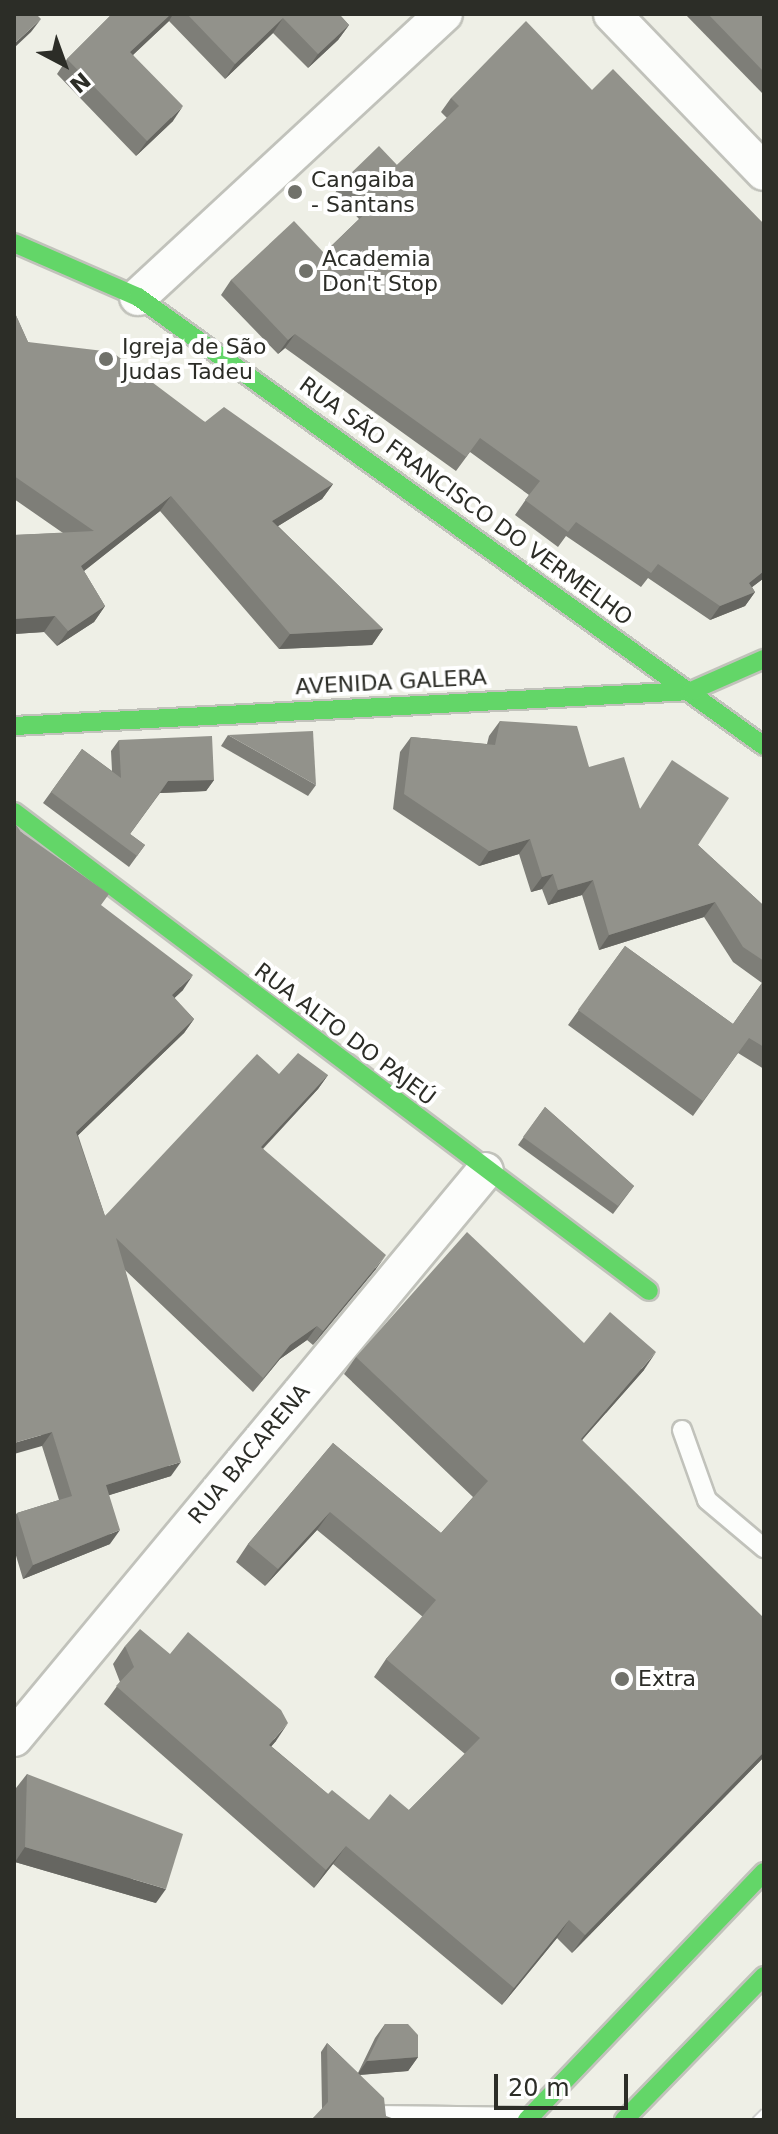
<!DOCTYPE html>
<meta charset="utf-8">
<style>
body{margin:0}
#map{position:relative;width:778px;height:2134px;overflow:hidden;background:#eeefe6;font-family:"DejaVu Sans",sans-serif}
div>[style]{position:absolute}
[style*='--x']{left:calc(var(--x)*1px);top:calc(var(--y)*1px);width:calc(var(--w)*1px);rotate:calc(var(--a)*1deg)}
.roads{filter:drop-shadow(2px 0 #c1c2bb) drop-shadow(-2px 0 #c1c2bb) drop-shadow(0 2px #c1c2bb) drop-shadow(0 -2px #c1c2bb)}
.lane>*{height:18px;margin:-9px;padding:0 9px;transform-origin:9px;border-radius:9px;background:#fcfdfb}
.street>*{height:36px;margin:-18px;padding:0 18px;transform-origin:18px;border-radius:18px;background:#fcfdfb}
.fast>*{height:18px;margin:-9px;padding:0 9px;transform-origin:9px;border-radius:9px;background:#63d668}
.rail>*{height:9px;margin-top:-4.5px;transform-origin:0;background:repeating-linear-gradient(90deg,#fff 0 18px,#d0d0ce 0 36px);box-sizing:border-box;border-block:2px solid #d0d0ce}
.wall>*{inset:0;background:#7e7e78}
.shaded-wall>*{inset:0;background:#666661}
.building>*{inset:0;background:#92928b}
.dots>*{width:22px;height:22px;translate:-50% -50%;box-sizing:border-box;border:4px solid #fff;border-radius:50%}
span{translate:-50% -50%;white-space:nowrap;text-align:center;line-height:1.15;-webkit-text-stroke:8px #fff;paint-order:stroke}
.poi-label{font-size:22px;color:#2c2d27}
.left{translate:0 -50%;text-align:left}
.street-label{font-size:22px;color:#2c2d27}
.frame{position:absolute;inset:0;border:16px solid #2c2d27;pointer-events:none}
.north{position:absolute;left:24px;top:24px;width:80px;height:80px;-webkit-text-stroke:6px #fff;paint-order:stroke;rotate:139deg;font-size:22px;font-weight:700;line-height:32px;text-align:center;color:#2c2d27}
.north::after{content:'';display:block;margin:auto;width:28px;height:36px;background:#2c2d27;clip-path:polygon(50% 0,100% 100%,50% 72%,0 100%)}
.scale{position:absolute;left:494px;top:2074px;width:134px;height:36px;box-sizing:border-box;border:4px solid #2c2d27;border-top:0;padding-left:10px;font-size:24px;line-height:28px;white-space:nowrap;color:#2c2d27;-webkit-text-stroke:6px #fff;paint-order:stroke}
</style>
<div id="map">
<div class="roads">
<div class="lane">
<i style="--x:682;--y:1430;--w:74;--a:70.3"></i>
<i style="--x:707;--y:1500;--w:75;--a:40.1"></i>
<i style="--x:386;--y:2115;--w:141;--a:0.8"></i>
</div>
<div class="street">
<i style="--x:612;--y:14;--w:219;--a:46.1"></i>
<i style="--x:138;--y:297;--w:417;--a:-42.8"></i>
<i style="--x:14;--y:1738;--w:737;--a:-50.28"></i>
</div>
<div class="fast">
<i style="--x:14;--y:243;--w:135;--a:23.5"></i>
<i style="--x:138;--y:297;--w:770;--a:35.65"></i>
<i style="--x:14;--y:726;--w:678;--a:-2.96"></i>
<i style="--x:691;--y:691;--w:80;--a:-23.7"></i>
<i style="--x:14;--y:812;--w:795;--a:37.03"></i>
<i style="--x:527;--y:2120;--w:343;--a:-46.3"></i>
<i style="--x:624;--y:2120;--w:201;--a:-45.8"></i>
</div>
</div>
<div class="rail">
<i style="--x:755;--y:2120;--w:13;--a:-45"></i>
</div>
<div class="wall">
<i style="clip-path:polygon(112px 14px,339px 14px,349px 25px,338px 40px,308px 68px,273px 33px,225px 79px,169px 21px,133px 55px,173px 121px,136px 156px,57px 74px,67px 59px)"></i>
<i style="clip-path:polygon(685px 14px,764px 14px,764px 95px)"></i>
<i style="clip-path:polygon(592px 90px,764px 224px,764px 578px,752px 587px,755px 592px,745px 606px,710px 620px,648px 578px,641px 587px,566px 536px,558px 547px,515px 515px,529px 495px,470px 452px,456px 471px,285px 348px,278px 354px,221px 295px,231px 280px,324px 253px,359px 219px,335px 193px,345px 179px,397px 165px,447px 118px,441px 112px,451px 98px)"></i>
<i style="clip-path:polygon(14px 311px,28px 342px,205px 422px,333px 484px,322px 499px,278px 526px,383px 629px,372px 645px,279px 649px,160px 511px,84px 571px,105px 606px,94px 622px,57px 646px,44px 632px,14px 634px,14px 535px,63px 533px,14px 499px)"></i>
<i style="clip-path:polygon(500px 721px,589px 767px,639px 808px,698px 845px,763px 905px,764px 904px,764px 1069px,738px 1053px,693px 1116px,568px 1025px,625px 946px,733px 1024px,762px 983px,733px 962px,704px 917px,599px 950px,582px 895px,548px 905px,542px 889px,531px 892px,519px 854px,479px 866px,393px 809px,400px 752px,411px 737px,487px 744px,489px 736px)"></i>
<i style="clip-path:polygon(228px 735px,316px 785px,308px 796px,221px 746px)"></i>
<i style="clip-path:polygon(119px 740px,214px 780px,206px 791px,160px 793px,130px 834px,145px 845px,129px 867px,43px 803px,82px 749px,112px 771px,111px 751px)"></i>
<i style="clip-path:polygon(21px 832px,101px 906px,183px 990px,174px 998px,194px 1019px,184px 1033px,78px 1135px,105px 1216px,279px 1074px,328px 1075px,318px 1089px,263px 1149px,376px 1269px,313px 1345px,307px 1340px,280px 1359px,253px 1392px,125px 1270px,171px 1476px,109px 1495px,110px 1544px,23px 1579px,14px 1549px,14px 1517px,17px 1513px,59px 1500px,42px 1446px)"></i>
<i style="clip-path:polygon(545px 1107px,634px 1186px,613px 1214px,518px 1145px)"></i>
<i style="clip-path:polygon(584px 1343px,644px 1370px,582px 1440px,764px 1757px,572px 1953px,557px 1938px,502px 2005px,333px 1864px,314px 1888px,104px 1704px,120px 1682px,113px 1664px,125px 1646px,276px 1741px,271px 1746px,328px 1794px,369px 1820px,409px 1810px,465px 1754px,374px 1677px,386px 1659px,423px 1617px,317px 1530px,265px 1586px,236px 1562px,248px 1544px,333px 1443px,441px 1533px,473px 1497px,344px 1374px,356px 1357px)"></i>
<i style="clip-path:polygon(27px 1774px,156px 1903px,15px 1862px,16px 1788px)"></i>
<i style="clip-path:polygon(385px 2024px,418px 2057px,408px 2071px,360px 2075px,386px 2116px,322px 2109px,321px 2052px,327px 2043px,358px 2073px,375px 2038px)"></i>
</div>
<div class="shaded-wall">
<i style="clip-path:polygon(171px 14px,173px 14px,169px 21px,120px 67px,130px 52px)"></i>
<i style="clip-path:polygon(283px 18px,273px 33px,225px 79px,235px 64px)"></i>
<i style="clip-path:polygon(41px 19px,31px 32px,14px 48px,14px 44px)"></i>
<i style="clip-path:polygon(349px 25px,338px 40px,308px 68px,318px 54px)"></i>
<i style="clip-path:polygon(183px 106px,173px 121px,136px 156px,147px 141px)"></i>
<i style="clip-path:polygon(295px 334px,285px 348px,278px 354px,288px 340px)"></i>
<i style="clip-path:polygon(333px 484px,322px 499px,262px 536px,272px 521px)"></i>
<i style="clip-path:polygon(171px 496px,160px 511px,70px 582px,81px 566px)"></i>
<i style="clip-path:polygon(764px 571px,764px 578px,739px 597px,749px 583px)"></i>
<i style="clip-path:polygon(755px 592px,745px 606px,710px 620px,720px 606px)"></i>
<i style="clip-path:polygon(105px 606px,94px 622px,57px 646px,68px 631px)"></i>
<i style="clip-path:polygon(55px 616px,44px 632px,14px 634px,14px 619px)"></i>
<i style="clip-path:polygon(383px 629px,372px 645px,279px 649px,290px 634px)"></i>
<i style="clip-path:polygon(214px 780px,206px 791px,160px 793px,168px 781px)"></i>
<i style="clip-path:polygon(530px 839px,519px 854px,479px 866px,489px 851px)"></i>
<i style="clip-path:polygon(553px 874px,542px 889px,531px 892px,542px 877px)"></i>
<i style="clip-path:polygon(593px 880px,582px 895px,548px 905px,558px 890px)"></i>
<i style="clip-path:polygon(715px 902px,704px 917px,599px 950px,609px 935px)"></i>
<i style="clip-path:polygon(193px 975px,183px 990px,162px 1010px,172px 995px)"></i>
<i style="clip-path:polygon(194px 1019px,184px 1033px,67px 1146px,76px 1132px)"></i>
<i style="clip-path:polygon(328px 1075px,318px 1089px,251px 1161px,261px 1147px)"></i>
<i style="clip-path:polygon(386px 1255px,376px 1269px,313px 1345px,323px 1331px)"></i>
<i style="clip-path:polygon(317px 1326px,307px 1340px,280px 1359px,253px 1392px,290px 1345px)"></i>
<i style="clip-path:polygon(656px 1352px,644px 1370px,568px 1456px,581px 1439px)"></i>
<i style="clip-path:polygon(52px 1432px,42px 1446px,14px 1454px,14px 1443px)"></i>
<i style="clip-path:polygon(181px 1462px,171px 1476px,97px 1499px,106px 1485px)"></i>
<i style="clip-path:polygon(330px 1512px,317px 1530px,265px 1586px,278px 1569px)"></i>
<i style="clip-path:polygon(120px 1530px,110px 1544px,23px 1579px,33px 1565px)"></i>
<i style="clip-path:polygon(288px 1723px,276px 1741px,257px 1763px,269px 1745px)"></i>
<i style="clip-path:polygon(764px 1752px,764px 1757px,572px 1953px,585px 1935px)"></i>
<i style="clip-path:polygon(346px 1846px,333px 1864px,314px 1888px,326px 1870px)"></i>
<i style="clip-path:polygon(25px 1847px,166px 1889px,156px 1903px,15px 1862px)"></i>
<i style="clip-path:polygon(569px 1920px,557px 1938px,502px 2005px,514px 1988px)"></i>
<i style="clip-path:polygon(418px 2057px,408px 2071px,357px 2075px,367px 2061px)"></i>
</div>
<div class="building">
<i style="clip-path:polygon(14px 14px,36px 14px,41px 19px,14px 44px)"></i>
<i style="clip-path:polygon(112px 14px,171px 14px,130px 52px,183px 106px,147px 141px,67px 59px)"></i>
<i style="clip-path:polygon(187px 14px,339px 14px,349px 25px,318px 54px,283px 18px,235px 64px)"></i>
<i style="clip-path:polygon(708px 14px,764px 14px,764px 72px)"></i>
<i style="clip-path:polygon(526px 21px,592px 90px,613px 69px,764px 224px,764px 571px,749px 583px,755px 592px,720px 606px,658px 564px,651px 573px,576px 522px,568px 532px,525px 500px,540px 481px,480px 438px,466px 457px,295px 334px,288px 340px,231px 280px,294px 221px,324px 253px,372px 207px,345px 179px,379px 146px,397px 165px,459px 106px,451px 98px)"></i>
<i style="clip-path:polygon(14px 311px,28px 342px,112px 352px,205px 422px,224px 407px,333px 484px,272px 521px,383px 629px,290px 634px,171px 496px,81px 566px,105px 606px,68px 631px,55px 616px,14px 619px,14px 535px,94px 531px,14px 476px)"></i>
<i style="clip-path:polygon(500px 721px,577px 726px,589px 767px,624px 757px,640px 809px,672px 760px,729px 798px,698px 845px,763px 905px,764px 904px,764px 961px,743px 947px,715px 902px,609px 935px,593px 880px,558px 890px,553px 874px,542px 877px,530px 839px,489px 851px,404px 794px,411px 737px,495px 745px)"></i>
<i style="clip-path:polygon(313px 731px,316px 785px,228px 735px)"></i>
<i style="clip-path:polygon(212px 736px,214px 780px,168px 781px,130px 834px,145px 845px,137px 856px,51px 792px,82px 749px,121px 778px,119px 740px)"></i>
<i style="clip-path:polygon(14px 822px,21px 832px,109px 894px,101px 905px,193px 975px,172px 995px,194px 1019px,76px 1132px,105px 1216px,257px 1054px,279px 1074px,298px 1053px,328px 1075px,261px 1147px,386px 1255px,323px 1331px,317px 1326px,290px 1345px,263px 1378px,116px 1238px,181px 1462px,106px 1485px,120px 1530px,33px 1565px,17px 1513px,72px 1496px,52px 1432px,14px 1443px)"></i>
<i style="clip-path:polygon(625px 946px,733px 1024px,764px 980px,764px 1047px,749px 1038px,703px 1101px,578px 1010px)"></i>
<i style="clip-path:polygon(545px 1107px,634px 1186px,618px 1206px,523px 1137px)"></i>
<i style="clip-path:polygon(467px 1232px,584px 1343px,610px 1312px,656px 1352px,581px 1439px,764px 1618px,764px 1752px,585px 1935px,569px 1920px,514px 1988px,346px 1846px,326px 1870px,116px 1686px,134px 1667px,125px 1646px,140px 1629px,170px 1654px,188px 1632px,281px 1710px,288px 1723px,269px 1745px,328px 1794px,332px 1790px,369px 1820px,390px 1794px,409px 1810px,480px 1738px,386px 1659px,436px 1600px,330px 1512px,278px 1569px,248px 1544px,333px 1443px,441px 1533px,488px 1481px,356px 1357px)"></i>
<i style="clip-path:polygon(27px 1774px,183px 1834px,166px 1889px,25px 1847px)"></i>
<i style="clip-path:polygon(385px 2024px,408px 2024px,418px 2035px,418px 2057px,367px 2061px)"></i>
<i style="clip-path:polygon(327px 2043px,384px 2098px,386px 2116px,397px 2120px,311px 2120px,328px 2102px)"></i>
</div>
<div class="dots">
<i style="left:295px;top:192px;background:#70716a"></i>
<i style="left:306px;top:271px;background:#70716a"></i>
<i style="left:106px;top:359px;background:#70716a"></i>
<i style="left:622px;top:1679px;background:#70716a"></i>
</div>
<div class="poi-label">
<span class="left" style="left:311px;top:192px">Cangaiba<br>- Santans</span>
<span class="left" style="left:322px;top:271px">Academia<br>Don't Stop</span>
<span class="left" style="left:122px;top:359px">Igreja de São<br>Judas Tadeu</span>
<span class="left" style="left:638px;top:1679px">Extra</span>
</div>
<div class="street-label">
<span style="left:466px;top:501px;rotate:36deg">RUA SÃO FRANCISCO DO VERMELHO</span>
<span style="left:391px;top:682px;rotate:-3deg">AVENIDA GALERA</span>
<span style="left:345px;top:1034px;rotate:37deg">RUA ALTO DO PAJEÚ</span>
<span style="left:249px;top:1454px;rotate:-50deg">RUA BACARENA</span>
</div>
<div class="frame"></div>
<div class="north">N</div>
<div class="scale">20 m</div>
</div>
